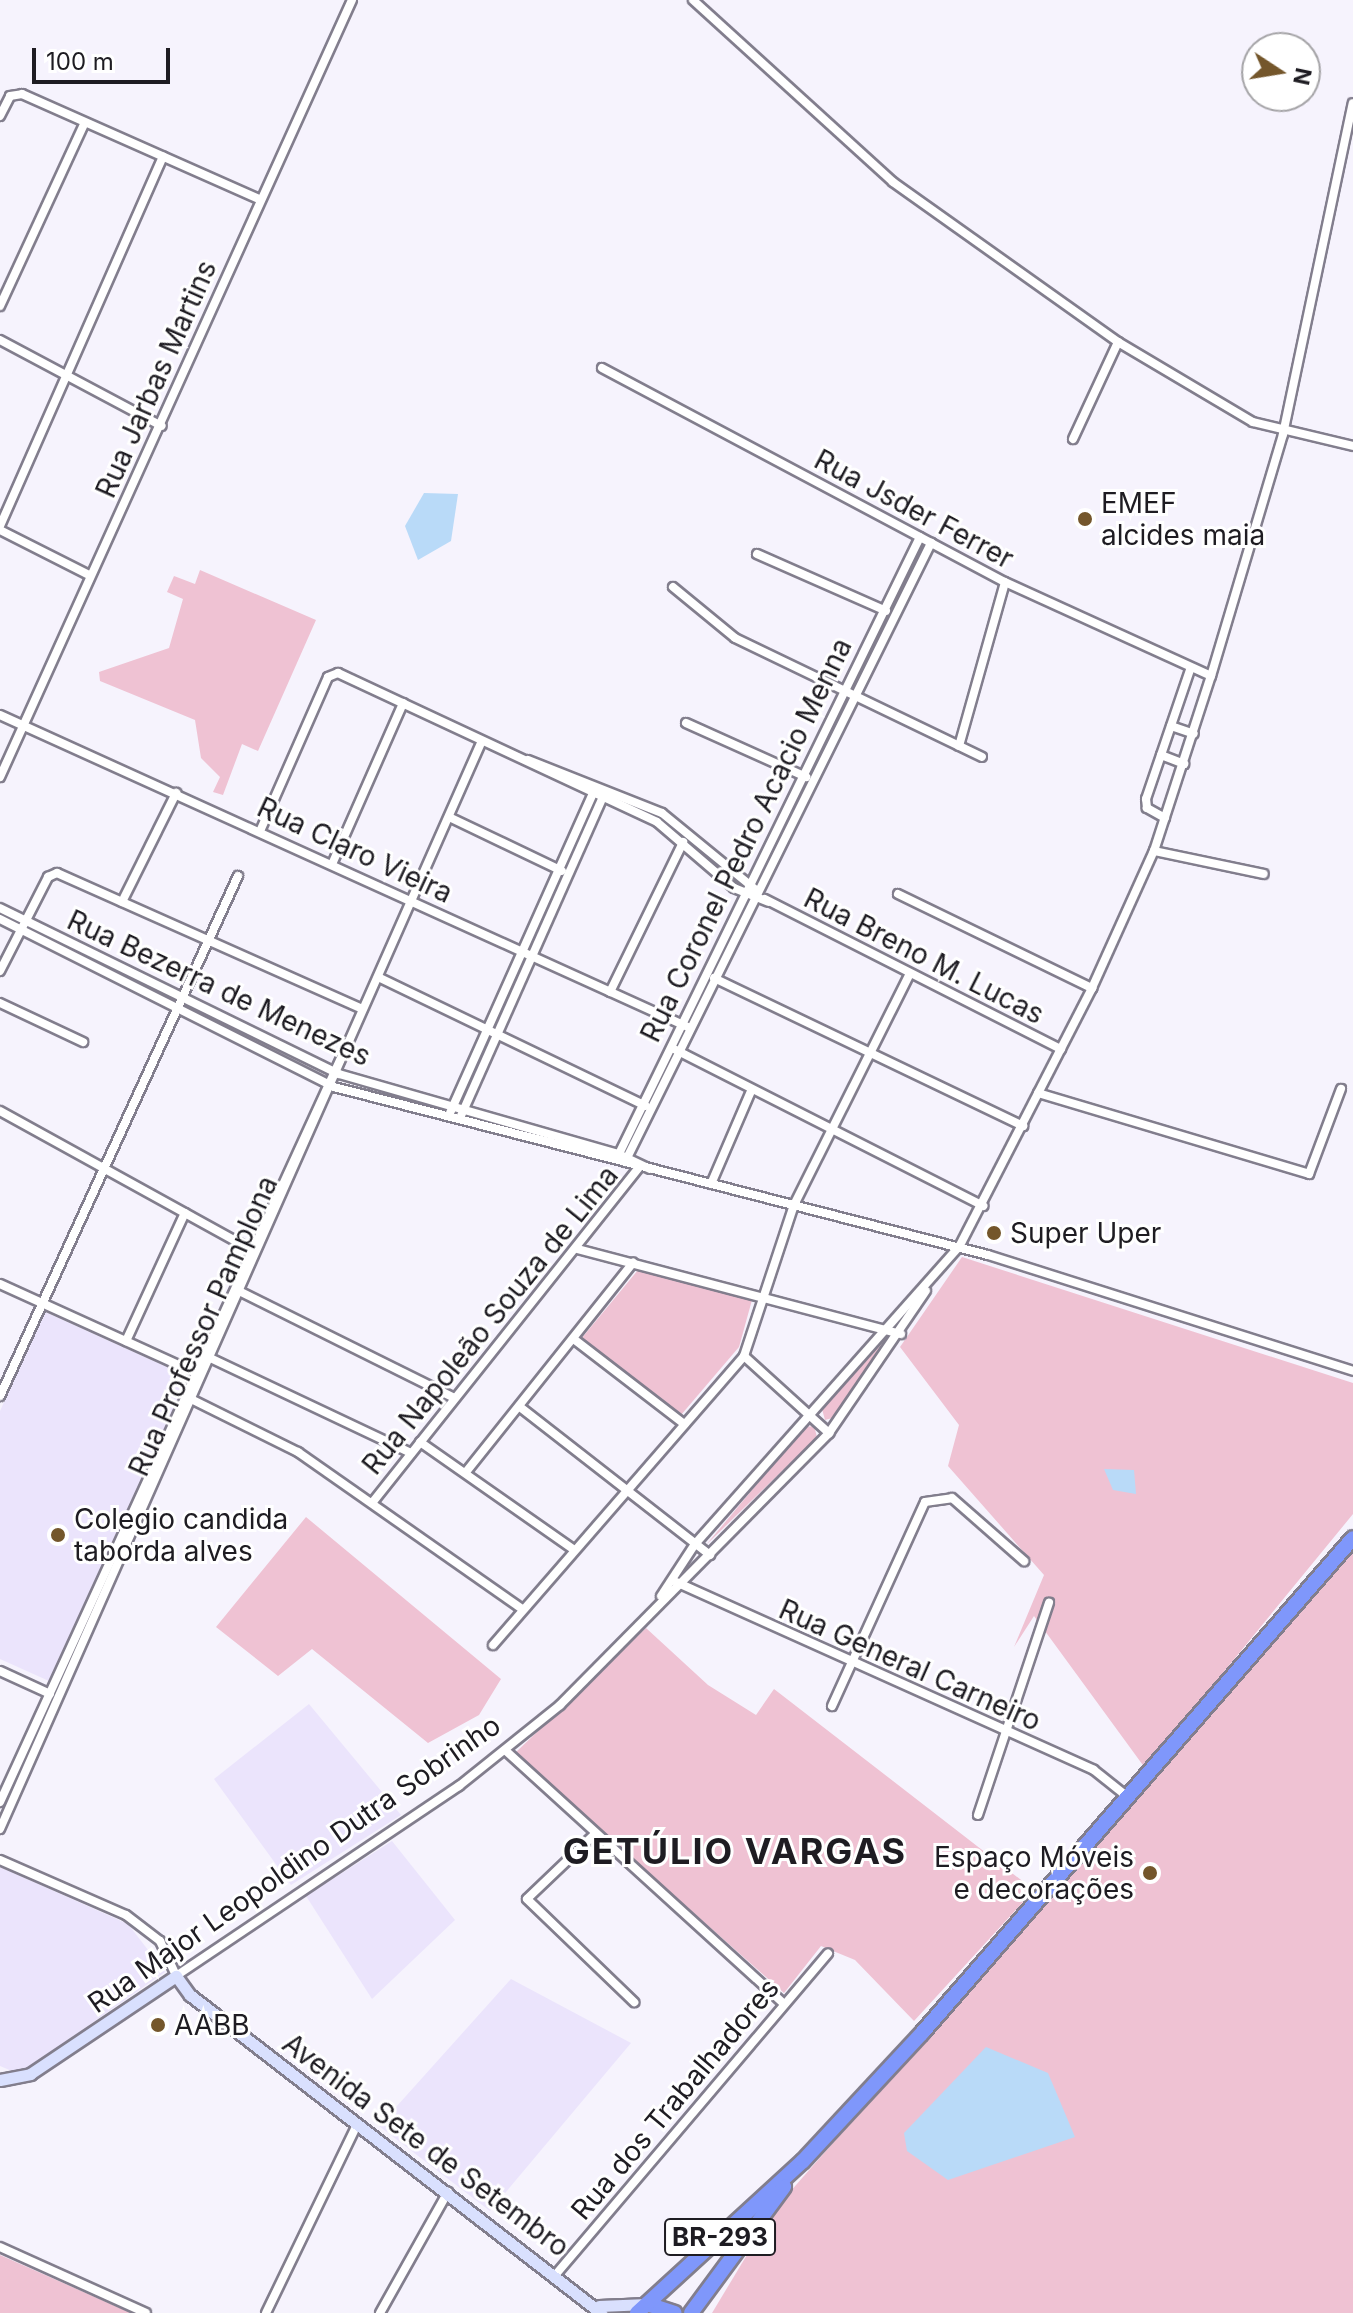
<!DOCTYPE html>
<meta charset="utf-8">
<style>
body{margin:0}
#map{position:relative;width:1353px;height:2313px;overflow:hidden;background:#f6f3fd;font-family:Inter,sans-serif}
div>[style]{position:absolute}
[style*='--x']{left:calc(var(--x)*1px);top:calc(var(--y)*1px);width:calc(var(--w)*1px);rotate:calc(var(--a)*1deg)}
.built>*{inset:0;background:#ebe4fc}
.green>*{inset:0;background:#efc2d3}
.water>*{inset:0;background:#b9daf8}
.roads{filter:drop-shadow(2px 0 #827e8d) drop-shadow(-2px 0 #827e8d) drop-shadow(0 2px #827e8d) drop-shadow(0 -2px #827e8d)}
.street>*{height:8px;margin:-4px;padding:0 4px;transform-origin:4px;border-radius:4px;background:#fff}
.secondary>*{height:11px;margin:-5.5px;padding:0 5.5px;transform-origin:5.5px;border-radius:5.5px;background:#d9e0fe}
.highway>*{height:14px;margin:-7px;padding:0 7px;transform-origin:7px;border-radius:7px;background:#7f97fb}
.dots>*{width:22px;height:22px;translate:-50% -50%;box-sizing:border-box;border:4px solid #fff;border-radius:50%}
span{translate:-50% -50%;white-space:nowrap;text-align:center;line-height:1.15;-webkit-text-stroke:6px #fff;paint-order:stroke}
.shield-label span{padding:2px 6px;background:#fff;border:2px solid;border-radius:6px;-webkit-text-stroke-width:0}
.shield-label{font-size:26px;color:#1e1c22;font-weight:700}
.street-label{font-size:28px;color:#1e1c22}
.poi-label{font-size:28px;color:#1e1c22}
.left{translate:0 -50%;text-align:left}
.right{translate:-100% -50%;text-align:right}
.district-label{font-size:36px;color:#1e1c22;font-weight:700;letter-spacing:2px}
.north{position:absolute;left:1241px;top:32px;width:80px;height:80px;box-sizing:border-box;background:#fff;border:2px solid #a5a4a7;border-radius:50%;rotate:102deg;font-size:22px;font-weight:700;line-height:32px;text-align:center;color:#1e1c22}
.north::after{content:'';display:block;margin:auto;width:28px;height:36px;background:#74562b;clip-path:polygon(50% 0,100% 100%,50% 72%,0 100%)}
.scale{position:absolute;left:32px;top:48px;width:138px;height:36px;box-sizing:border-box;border:4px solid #1e1c22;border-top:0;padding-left:10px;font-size:24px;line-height:28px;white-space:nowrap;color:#1e1c22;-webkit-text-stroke:6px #fff;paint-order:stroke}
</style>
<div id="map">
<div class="built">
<i style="clip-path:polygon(45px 1312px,189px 1377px,49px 1681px,0 1659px,0 1411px)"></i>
<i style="clip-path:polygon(309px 1704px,401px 1815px,291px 1885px,214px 1779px)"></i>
<i style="clip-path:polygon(392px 1841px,455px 1920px,372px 1999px,306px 1896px)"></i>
<i style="clip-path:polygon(0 1867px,128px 1924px,165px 1972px,19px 2074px,0 2066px)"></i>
<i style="clip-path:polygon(511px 1979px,631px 2043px,490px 2211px,379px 2126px)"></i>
</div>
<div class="green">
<i style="clip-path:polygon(200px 570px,316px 620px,258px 751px,242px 744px,223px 795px,213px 792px,220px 777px,201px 758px,195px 720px,100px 681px,99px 672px,169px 648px,183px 599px,167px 592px,174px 576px,195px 584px)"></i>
<i style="clip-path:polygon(962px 1257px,1353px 1383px,1353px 1514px,1145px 1768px,1034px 1616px,1014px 1647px,1044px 1575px,948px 1466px,959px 1425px,900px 1347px)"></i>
<i style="clip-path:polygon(638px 1270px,752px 1300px,739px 1347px,681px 1415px,581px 1339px)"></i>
<i style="clip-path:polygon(886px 1337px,836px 1417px,825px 1420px,822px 1409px)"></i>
<i style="clip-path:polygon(814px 1426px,817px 1437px,706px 1545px,805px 1427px)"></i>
<i style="clip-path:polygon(306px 1517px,501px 1679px,479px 1715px,428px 1743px,312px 1649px,278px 1676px,216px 1627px)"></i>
<i style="clip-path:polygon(1353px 1552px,1353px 2313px,712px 2313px,774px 2210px)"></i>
<i style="clip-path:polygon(646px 1628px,708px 1685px,756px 1715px,774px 1689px,1034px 1890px,914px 2021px,855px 1960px,821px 1946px,784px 1993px,514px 1754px)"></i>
<i style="clip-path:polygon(0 2255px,131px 2313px,0 2313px)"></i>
</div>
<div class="water">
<i style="clip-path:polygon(424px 493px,458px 494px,451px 541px,418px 560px,405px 526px)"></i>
<i style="clip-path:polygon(1104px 1469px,1134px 1470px,1136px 1494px,1113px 1490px)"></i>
<i style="clip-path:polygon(986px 2047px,1048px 2073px,1075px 2137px,948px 2180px,907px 2151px,904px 2133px)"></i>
</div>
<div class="roads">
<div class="street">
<i style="--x:693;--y:0;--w:270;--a:42.3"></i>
<i style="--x:893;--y:182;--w:276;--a:35.4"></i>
<i style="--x:1118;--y:342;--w:157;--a:30.7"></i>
<i style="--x:1253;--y:422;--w:103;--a:13.5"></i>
<i style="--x:0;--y:116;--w:22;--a:-63"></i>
<i style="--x:10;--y:96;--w:12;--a:-9"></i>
<i style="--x:22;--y:94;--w:261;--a:23.9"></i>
<i style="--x:0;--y:306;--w:200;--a:-65.2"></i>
<i style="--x:0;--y:340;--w:183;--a:28"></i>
<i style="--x:602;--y:368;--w:456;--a:28"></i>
<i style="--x:1005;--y:582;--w:226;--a:24.5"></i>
<i style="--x:1073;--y:439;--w:107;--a:-65.1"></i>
<i style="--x:0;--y:526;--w:404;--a:-66.2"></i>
<i style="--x:0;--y:530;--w:100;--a:26.8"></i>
<i style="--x:757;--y:554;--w:141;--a:23.8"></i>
<i style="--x:673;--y:587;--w:80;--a:39.4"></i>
<i style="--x:735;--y:638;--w:274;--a:25.7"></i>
<i style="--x:0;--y:715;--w:758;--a:24.4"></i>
<i style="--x:686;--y:723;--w:132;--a:24.2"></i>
<i style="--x:1171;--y:726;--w:24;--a:19"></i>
<i style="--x:959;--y:746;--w:170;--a:-74.3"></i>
<i style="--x:1161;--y:755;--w:25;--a:21"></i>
<i style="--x:528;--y:760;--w:144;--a:21.6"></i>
<i style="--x:662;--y:813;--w:122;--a:39.3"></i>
<i style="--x:0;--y:777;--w:853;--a:-65.63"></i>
<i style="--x:449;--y:817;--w:125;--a:25.5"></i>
<i style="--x:1165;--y:818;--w:21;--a:-151"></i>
<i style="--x:1147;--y:808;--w:9;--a:-96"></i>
<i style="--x:1146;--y:799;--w:139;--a:-71.2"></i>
<i style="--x:261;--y:829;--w:166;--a:-66.2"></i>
<i style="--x:328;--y:677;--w:11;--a:-22"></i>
<i style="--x:338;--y:673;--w:352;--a:25"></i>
<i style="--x:657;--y:822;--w:101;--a:40.6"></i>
<i style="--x:734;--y:888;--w:37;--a:22"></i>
<i style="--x:1154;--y:851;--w:112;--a:11.8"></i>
<i style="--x:333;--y:862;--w:174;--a:-66.2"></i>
<i style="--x:898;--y:894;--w:216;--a:25.9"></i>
<i style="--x:765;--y:899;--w:332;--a:26.9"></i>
<i style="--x:122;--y:902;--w:122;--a:-63.6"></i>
<i style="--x:0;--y:908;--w:377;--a:26.1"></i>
<i style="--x:339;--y:1074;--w:290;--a:16"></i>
<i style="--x:618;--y:1154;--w:35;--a:25"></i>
<i style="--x:0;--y:919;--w:374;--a:26.7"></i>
<i style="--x:334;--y:1087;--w:675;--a:14.41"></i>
<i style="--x:988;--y:1255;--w:383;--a:17.6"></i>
<i style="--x:0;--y:971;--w:106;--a:-62.9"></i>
<i style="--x:48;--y:877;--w:10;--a:-24"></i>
<i style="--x:57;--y:873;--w:334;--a:24"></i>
<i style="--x:378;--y:977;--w:297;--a:25.7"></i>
<i style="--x:714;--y:978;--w:343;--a:25.6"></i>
<i style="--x:610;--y:992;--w:167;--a:-64"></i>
<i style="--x:0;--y:1003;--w:92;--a:25.2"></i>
<i style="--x:674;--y:1049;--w:347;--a:26.9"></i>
<i style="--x:1038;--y:1093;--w:283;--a:16.6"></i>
<i style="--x:1309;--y:1174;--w:91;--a:-69.4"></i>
<i style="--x:0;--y:1111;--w:291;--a:28.9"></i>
<i style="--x:450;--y:1113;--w:350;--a:-65.9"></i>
<i style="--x:460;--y:1118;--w:351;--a:-66"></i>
<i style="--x:617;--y:1158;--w:691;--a:-63.99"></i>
<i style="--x:625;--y:1162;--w:691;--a:-63.69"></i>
<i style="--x:711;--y:1184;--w:103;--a:-66.7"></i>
<i style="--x:577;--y:1249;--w:335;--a:14.7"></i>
<i style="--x:0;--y:1284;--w:215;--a:24.4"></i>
<i style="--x:237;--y:1290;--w:243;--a:26.4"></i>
<i style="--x:575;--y:1340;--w:138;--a:37.6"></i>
<i style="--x:126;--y:1341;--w:141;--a:-65.3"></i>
<i style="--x:206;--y:1356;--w:227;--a:25.3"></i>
<i style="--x:744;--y:1356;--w:115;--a:42.2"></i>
<i style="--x:0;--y:1396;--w:572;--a:-65.41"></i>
<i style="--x:189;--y:1398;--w:122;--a:26.4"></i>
<i style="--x:298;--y:1452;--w:274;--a:35"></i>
<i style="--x:520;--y:1407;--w:241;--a:37.9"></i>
<i style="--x:420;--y:1442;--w:188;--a:35"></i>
<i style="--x:466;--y:1472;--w:268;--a:-51.4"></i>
<i style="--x:372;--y:1503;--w:431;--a:-51.5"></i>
<i style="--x:676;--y:1582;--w:458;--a:24.2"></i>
<i style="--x:1094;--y:1770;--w:43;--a:38.5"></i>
<i style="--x:661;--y:1596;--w:62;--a:-56.8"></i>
<i style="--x:695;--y:1544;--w:397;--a:-48.4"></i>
<i style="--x:959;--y:1247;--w:291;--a:-62.8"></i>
<i style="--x:1092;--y:988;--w:150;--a:-65.7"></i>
<i style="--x:1154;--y:851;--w:184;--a:-72"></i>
<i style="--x:1211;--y:676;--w:252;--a:-73.4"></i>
<i style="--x:1283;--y:434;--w:338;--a:-78.1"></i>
<i style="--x:493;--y:1645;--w:383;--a:-49"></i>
<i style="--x:744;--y:1356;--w:159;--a:-71.7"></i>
<i style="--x:794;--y:1205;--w:259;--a:-63.4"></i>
<i style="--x:0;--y:1671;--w:55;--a:24.7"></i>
<i style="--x:832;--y:1706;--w:224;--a:-65.5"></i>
<i style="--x:925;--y:1502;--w:27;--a:-8"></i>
<i style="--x:952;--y:1498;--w:96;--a:41.2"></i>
<i style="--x:505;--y:1750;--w:377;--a:42.3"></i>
<i style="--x:0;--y:1802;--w:818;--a:-65.38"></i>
<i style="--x:978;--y:1815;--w:224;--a:-71.5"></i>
<i style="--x:0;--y:1829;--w:1190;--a:-66.11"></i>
<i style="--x:595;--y:1834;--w:94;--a:136.3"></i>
<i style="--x:527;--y:1899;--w:149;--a:43.9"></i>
<i style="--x:0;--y:1860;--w:137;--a:23.6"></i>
<i style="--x:126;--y:1915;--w:43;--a:37.4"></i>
<i style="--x:160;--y:1941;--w:38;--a:65"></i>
<i style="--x:176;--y:1976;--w:341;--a:-33.9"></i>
<i style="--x:459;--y:1786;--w:129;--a:-38.7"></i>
<i style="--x:560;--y:1705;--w:383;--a:-45.3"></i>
<i style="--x:829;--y:1433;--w:172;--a:-55.7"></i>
<i style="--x:0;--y:2247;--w:160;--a:24.3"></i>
<i style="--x:557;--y:2273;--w:419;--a:-49.7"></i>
<i style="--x:266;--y:2313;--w:211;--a:-64.2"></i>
<i style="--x:380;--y:2313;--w:139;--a:-60.7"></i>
</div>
<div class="secondary">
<i style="--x:0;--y:2080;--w:31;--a:-11"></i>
<i style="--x:30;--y:2074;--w:176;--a:-33.9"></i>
<i style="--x:176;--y:1976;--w:24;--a:54"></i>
<i style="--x:190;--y:1995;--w:520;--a:37.73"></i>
<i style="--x:599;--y:2306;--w:48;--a:-2.4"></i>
</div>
<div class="highway">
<i style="--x:647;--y:2304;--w:29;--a:18"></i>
<i style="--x:637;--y:2313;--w:225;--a:-42.5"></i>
<i style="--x:803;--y:2161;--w:175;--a:-47.1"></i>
<i style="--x:922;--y:2033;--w:656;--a:-48.95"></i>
<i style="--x:691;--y:2313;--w:157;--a:-53.6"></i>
</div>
</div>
<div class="dots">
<i style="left:1085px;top:519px;background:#74562b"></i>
<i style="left:994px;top:1233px;background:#74562b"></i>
<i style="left:58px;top:1535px;background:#74562b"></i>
<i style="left:1150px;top:1873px;background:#74562b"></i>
<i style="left:158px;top:2025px;background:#74562b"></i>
</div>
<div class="shield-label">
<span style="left:720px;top:2237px">BR-293</span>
</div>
<div class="street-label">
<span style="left:156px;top:379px;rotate:-66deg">Rua Jarbas Martins</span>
<span style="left:914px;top:509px;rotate:28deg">Rua Jsder Ferrer</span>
<span style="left:746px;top:840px;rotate:-64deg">Rua Coronel Pedro Acacio Menna</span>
<span style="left:355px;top:850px;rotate:25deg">Rua Claro Vieira</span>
<span style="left:924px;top:956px;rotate:27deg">Rua Breno M. Lucas</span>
<span style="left:219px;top:988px;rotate:25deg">Rua Bezerra de Menezes</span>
<span style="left:490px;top:1320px;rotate:-51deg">Rua Napoleão Souza de Lima</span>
<span style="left:203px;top:1326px;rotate:-66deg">Rua Professor Pamplona</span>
<span style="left:910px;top:1665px;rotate:24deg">Rua General Carneiro</span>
<span style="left:294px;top:1864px;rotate:-35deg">Rua Major Leopoldino Dutra Sobrinho</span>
<span style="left:675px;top:2099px;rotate:-50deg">Rua dos Trabalhadores</span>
<span style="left:426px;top:2145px;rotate:37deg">Avenida Sete de Setembro</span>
</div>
<div class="poi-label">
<span class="left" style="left:1101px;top:519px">EMEF<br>alcides maia</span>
<span class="left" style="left:1010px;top:1233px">Super Uper</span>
<span class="left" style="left:74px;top:1535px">Colegio candida<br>taborda alves</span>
<span class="right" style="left:1134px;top:1873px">Espaço Móveis<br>e decorações</span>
<span class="left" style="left:174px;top:2025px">AABB</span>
</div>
<div class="district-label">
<span style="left:735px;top:1852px">GETÚLIO VARGAS</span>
</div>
<div class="north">N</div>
<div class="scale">100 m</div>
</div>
